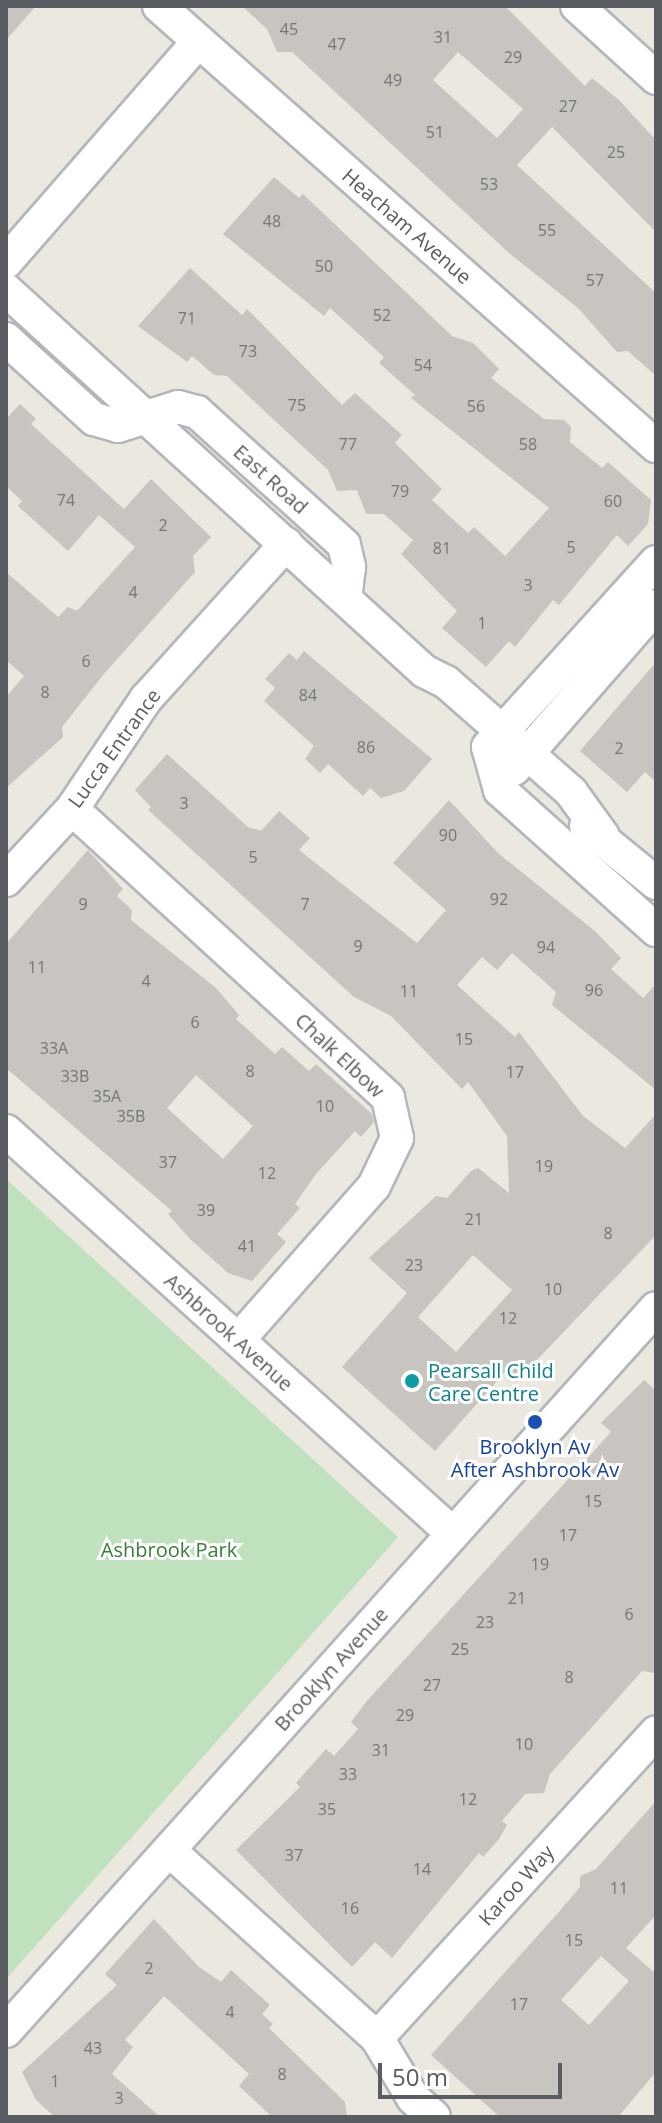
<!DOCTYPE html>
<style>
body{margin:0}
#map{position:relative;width:662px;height:2123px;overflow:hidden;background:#ebe8e0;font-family:"Open Sans",sans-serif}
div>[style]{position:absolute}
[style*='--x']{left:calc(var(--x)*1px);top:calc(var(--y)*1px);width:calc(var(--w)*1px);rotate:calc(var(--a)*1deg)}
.green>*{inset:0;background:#bfe1bd}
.building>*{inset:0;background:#c8c4bf}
.roads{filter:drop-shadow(2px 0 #b3b6ba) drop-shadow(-2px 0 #b3b6ba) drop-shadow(0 2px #b3b6ba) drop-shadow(0 -2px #b3b6ba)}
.minor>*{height:32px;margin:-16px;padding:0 16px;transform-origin:16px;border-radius:16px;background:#fff}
.dots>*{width:22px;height:22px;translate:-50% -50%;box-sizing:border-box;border:4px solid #fff;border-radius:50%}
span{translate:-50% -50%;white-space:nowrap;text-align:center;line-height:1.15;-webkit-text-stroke:6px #fff;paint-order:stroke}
.number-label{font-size:16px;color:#757678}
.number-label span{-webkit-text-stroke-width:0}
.street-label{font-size:20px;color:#595c60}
.culture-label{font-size:20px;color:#0d838f}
.left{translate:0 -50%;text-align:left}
.transit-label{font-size:20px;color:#164399}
.park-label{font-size:20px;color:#397f39}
.frame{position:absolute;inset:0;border:8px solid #595c60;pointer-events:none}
.scale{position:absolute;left:378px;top:2063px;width:184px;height:36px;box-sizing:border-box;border:4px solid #595c60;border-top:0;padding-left:10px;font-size:24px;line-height:28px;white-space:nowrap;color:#595c60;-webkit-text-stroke:6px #fff;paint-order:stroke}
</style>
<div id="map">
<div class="green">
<i style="clip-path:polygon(6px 1179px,398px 1537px,6px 1979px)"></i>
</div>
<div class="building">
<i style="clip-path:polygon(6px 6px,36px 6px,6px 40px)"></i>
<i style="clip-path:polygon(evenodd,242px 6px,505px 6px,585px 86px,592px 78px,619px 100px,656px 140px,656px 232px,552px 127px,517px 165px,656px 293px,656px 376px,628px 351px,617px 352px,578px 308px,509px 253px,292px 52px,277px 52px,267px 29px,242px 6px,458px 52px,523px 109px,497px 138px,433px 80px,458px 52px)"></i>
<i style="clip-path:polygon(274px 177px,299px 198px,303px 194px,452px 336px,473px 343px,499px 369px,491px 378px,544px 419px,564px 420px,571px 427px,570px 442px,602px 468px,608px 462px,651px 500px,648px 524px,628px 546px,617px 535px,559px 605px,553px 600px,515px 647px,509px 641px,486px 667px,442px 628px,457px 611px,401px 554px,413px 540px,384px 514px,366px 514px,357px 490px,337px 491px,328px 470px,227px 376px,214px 375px,192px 356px,187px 362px,138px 326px,190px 268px,242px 315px,247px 309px,342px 405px,355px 393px,402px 435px,395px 443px,442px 489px,432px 500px,468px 533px,474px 527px,505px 556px,517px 543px,549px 508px,411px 398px,415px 395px,379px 363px,384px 357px,330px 308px,324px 316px,223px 234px)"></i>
<i style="clip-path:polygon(20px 404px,36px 419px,31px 424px,124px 509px,151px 479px,211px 537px,193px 556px,195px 572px,103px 675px,62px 727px,63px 737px,6px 788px,6px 697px,24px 676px,6px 660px,6px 572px,58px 617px,68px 607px,77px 611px,135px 547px,99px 515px,68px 551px,18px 506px,22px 501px,6px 486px,6px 419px)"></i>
<i style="clip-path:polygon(304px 651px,432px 759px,404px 791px,381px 798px,370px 788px,363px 796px,328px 764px,320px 773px,305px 759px,314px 746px,264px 701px,275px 688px,265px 679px,289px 653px,297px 660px)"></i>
<i style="clip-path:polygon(656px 662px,656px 782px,645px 772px,627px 792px,580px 751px)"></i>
<i style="clip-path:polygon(evenodd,167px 754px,248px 827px,261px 831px,279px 811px,310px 838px,299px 850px,417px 943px,446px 910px,393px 863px,449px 800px,498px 853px,596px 932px,621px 958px,611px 969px,643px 998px,656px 984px,656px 1090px,552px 1005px,556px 992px,512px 953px,497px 970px,482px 957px,457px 985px,515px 1037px,519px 1032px,583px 1116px,625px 1148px,656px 1114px,656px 1235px,516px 1382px,505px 1372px,435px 1451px,342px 1367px,407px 1293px,369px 1258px,436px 1196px,447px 1198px,471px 1171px,478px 1168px,509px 1193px,507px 1136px,468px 1082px,462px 1089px,391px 1016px,354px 997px,148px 810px,151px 807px,135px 790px,167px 754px,473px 1255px,512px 1290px,456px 1352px,418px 1317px,473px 1255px)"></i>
<i style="clip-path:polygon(evenodd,88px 850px,123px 889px,117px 896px,132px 910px,131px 920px,216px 988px,239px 1015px,236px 1019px,275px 1054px,282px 1047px,309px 1071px,316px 1064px,372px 1114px,374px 1122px,361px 1137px,355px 1131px,316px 1174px,295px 1204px,300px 1208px,277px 1234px,286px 1242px,252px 1281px,228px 1273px,189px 1238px,168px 1214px,172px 1211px,6px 1068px,6px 944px,88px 850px,196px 1075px,253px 1126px,223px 1159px,167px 1108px,196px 1075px)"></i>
<i style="clip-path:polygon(644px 1380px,656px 1391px,656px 1673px,642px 1671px,550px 1774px,544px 1793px,525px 1794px,502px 1821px,507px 1825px,499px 1839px,483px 1857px,479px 1853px,392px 1958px,375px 1942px,352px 1967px,236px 1850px,300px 1787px,296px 1783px,326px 1749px,334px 1756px,358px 1729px,351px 1722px,366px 1702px,611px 1432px,601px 1423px)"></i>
<i style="clip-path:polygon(evenodd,656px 1801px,656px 1915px,626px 1948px,656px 1974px,656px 2072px,618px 2117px,500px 2117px,431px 2055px,557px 1914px,580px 1887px,580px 1876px,596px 1869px,656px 1801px,601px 1956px,629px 1981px,589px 2025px,561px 2000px,601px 1956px)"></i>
<i style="clip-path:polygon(154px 1919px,199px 1967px,221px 1982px,231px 1970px,270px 2005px,262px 2014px,273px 2024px,269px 2028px,345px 2102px,347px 2117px,272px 2117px,239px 2086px,249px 2074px,164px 1996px,125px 2040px,133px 2047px,112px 2074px,160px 2117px,55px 2117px,36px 2100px,22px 2072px,117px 1985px,105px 1974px)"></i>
</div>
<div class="roads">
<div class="minor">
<i style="--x:159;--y:6;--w:664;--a:41.52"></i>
<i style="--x:577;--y:6;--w:107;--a:42.3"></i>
<i style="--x:6;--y:262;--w:292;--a:-48.9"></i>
<i style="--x:6;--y:290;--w:566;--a:42.35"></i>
<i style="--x:424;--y:671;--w:25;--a:27"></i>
<i style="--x:446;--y:682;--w:167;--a:41.3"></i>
<i style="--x:571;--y:792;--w:54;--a:54"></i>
<i style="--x:6;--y:339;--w:119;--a:42.3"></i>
<i style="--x:94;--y:419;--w:25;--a:16"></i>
<i style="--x:118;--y:426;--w:63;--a:-17.6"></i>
<i style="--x:178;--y:407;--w:20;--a:15"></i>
<i style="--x:197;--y:412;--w:198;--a:42.1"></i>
<i style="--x:344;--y:545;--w:23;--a:77"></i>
<i style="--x:349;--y:567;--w:32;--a:97"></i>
<i style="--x:656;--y:562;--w:250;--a:132.2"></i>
<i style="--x:488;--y:747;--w:45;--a:74.4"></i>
<i style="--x:500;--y:790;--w:210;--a:41.9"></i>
<i style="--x:514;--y:769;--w:216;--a:-48.9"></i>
<i style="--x:72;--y:809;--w:428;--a:42.4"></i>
<i style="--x:388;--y:1098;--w:41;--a:77.3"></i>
<i style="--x:397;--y:1138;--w:53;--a:115.6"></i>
<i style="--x:374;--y:1186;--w:205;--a:131.4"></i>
<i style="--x:586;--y:826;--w:90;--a:39.2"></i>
<i style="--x:6;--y:880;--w:97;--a:-47.1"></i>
<i style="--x:72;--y:809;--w:133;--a:-56.1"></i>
<i style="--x:146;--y:699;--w:209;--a:-47.9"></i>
<i style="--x:6;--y:1131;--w:600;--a:42.03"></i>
<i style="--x:169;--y:1850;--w:280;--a:42.1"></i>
<i style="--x:377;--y:2038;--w:70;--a:59"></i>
<i style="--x:413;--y:2098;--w:28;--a:42"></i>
<i style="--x:6;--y:2031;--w:972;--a:-48.04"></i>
<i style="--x:377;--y:2038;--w:414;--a:-47.6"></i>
</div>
</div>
<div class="dots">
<i style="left:412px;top:1381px;background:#0f9aa8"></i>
<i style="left:535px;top:1422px;background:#1a4fb4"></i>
</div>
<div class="number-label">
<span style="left:289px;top:29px">45</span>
<span style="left:443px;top:37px">31</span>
<span style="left:337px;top:44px">47</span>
<span style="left:513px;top:57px">29</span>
<span style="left:393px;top:80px">49</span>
<span style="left:568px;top:106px">27</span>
<span style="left:435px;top:132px">51</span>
<span style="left:616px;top:152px">25</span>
<span style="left:489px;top:184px">53</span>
<span style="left:272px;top:221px">48</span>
<span style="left:547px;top:230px">55</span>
<span style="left:324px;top:266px">50</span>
<span style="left:595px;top:280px">57</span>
<span style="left:382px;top:315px">52</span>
<span style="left:187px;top:318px">71</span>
<span style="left:248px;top:351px">73</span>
<span style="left:423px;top:365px">54</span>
<span style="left:297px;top:405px">75</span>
<span style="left:476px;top:406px">56</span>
<span style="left:348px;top:444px">77</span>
<span style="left:528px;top:444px">58</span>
<span style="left:400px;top:491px">79</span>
<span style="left:66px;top:500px">74</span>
<span style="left:613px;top:501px">60</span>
<span style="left:163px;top:525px">2</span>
<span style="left:571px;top:547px">5</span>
<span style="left:442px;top:548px">81</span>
<span style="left:528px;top:585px">3</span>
<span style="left:133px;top:592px">4</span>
<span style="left:482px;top:623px">1</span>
<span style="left:86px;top:661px">6</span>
<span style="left:45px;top:692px">8</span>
<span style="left:308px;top:695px">84</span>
<span style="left:366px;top:747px">86</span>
<span style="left:619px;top:748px">2</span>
<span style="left:184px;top:803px">3</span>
<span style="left:448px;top:835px">90</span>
<span style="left:253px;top:857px">5</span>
<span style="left:499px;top:899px">92</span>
<span style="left:83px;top:904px">9</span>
<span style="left:305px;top:904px">7</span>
<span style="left:358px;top:946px">9</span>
<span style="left:546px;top:947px">94</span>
<span style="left:37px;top:967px">11</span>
<span style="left:146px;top:981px">4</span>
<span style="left:594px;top:990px">96</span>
<span style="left:409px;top:991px">11</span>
<span style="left:195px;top:1022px">6</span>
<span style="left:464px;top:1039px">15</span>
<span style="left:54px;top:1048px">33A</span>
<span style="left:250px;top:1071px">8</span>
<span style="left:515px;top:1072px">17</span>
<span style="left:75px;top:1076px">33B</span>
<span style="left:107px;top:1096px">35A</span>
<span style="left:325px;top:1106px">10</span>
<span style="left:131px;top:1116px">35B</span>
<span style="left:168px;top:1162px">37</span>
<span style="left:544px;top:1166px">19</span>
<span style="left:267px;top:1173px">12</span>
<span style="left:206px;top:1210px">39</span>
<span style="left:474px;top:1219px">21</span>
<span style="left:608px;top:1233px">8</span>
<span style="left:247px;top:1246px">41</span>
<span style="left:414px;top:1265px">23</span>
<span style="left:553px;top:1289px">10</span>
<span style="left:508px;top:1318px">12</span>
<span style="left:593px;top:1501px">15</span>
<span style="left:568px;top:1535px">17</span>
<span style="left:540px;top:1564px">19</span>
<span style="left:517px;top:1598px">21</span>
<span style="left:629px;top:1614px">6</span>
<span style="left:485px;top:1622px">23</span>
<span style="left:460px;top:1649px">25</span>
<span style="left:569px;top:1677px">8</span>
<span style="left:432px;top:1685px">27</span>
<span style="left:405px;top:1715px">29</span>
<span style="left:524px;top:1744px">10</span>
<span style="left:381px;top:1750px">31</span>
<span style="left:348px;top:1774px">33</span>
<span style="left:468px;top:1799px">12</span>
<span style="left:327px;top:1809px">35</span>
<span style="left:294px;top:1855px">37</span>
<span style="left:422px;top:1869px">14</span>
<span style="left:619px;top:1888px">11</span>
<span style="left:350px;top:1908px">16</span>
<span style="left:574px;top:1940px">15</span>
<span style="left:149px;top:1968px">2</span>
<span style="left:519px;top:2004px">17</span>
<span style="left:230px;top:2012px">4</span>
<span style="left:93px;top:2048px">43</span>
<span style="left:282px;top:2074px">8</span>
<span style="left:55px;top:2081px">1</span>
<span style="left:119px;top:2098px">3</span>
</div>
<div class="street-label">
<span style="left:407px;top:226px;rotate:41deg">Heacham Avenue</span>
<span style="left:271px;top:479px;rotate:42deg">East Road</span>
<span style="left:114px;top:748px;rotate:-54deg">Lucca Entrance</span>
<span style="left:340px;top:1055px;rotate:43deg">Chalk Elbow</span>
<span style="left:229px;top:1332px;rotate:42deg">Ashbrook Avenue</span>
<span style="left:331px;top:1669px;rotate:-48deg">Brooklyn Avenue</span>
<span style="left:516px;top:1885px;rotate:-48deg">Karoo Way</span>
</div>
<div class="culture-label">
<span class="left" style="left:428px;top:1382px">Pearsall Child<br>Care Centre</span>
</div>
<div class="transit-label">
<span style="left:535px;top:1458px">Brooklyn Av<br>After Ashbrook Av</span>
</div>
<div class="park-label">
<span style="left:169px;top:1549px">Ashbrook Park</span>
</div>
<div class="frame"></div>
<div class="scale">50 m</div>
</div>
